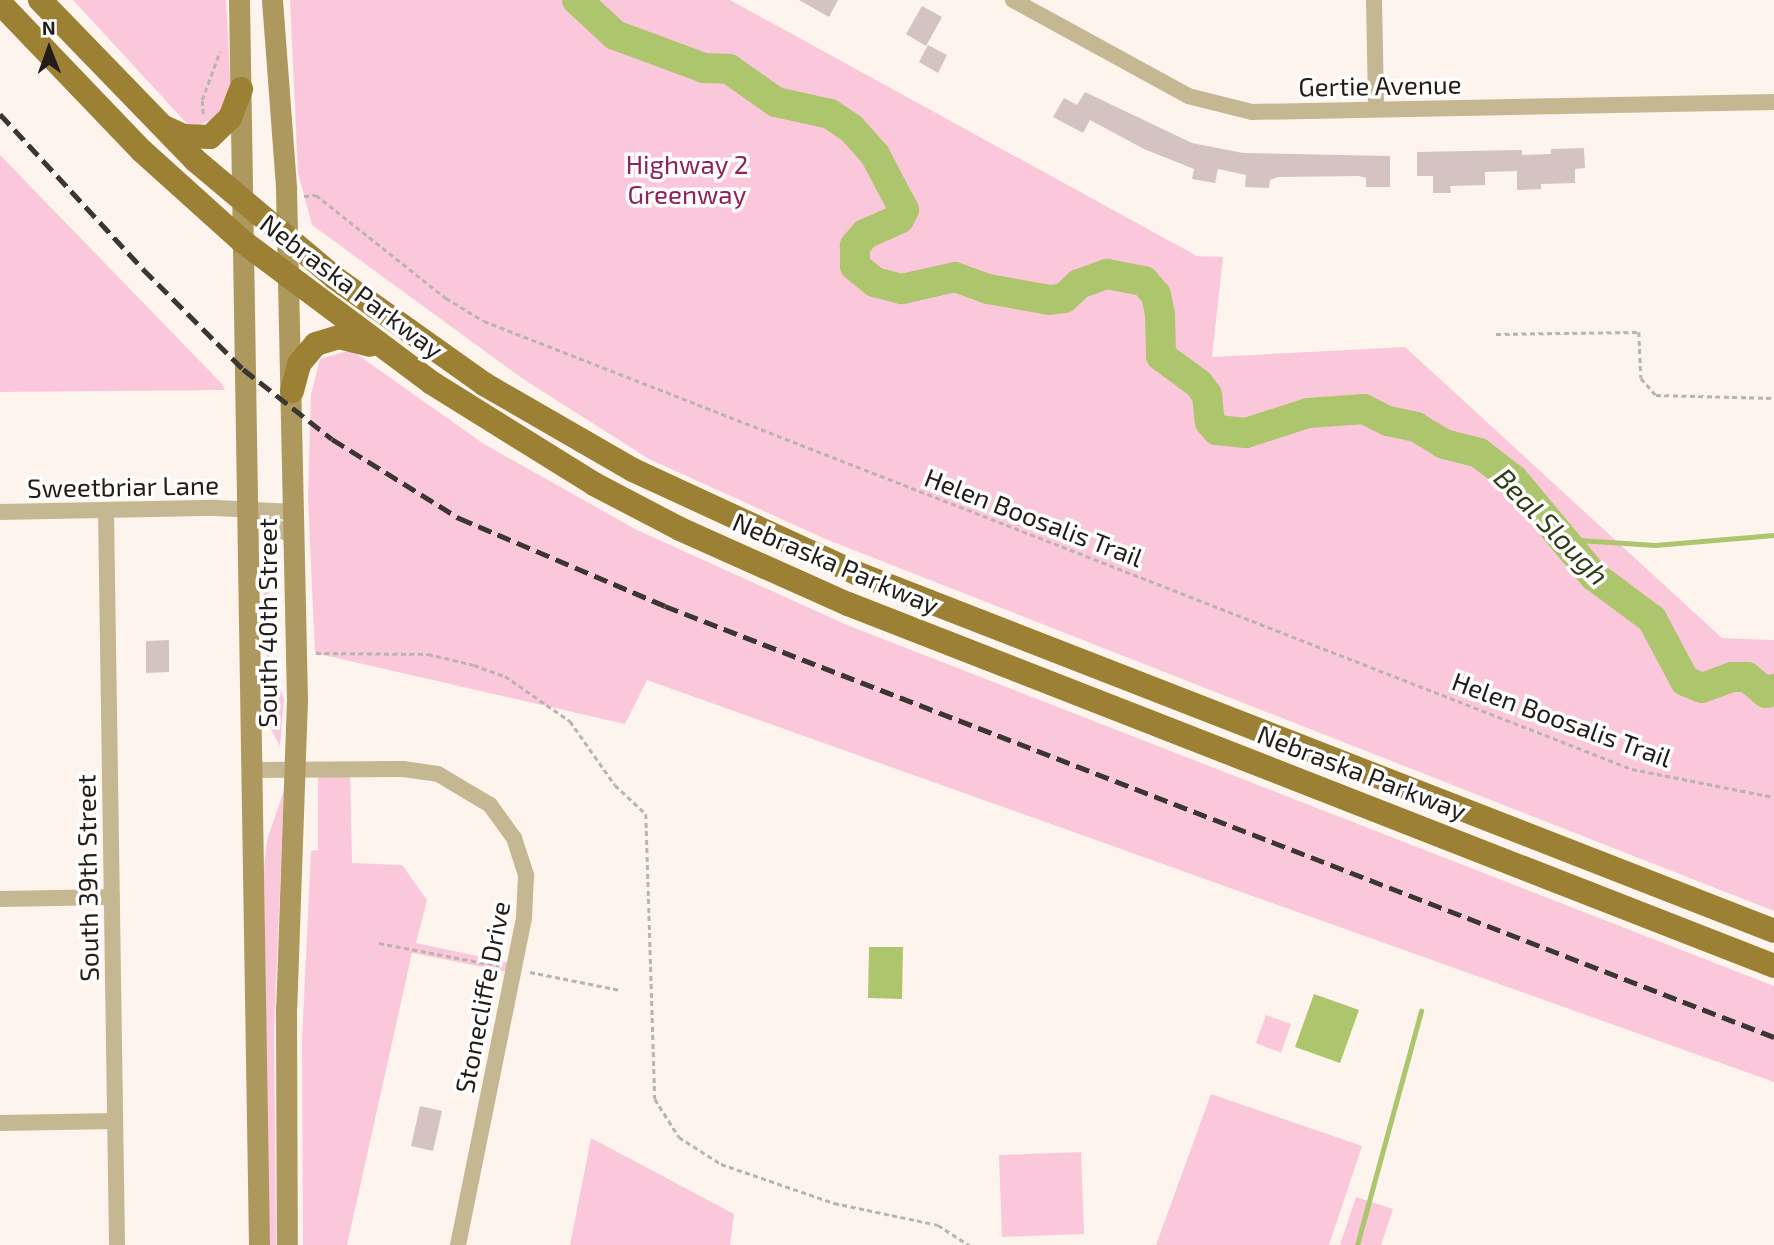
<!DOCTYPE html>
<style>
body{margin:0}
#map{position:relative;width:1774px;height:1245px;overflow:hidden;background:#fdf4ee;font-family:"Exo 2",sans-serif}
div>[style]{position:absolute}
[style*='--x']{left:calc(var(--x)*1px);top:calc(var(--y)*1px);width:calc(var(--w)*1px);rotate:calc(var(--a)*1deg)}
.green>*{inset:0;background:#fbc8db}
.water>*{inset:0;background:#adc56c}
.stream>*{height:5px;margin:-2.5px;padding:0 2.5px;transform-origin:2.5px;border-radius:2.5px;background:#adc56c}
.river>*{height:30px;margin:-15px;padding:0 15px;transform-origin:15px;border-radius:15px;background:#adc56c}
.building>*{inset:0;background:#d5c3c1}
.path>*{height:2.5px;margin-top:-1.25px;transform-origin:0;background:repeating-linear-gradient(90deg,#bbb3ae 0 5px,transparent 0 8.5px)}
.minor>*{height:16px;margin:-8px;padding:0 8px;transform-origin:8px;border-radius:8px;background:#c5b791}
.secondary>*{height:21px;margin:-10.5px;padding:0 10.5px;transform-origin:10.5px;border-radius:10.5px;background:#ad985e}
.primary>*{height:24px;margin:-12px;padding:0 12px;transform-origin:12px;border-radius:12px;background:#9c8134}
.rail>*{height:5px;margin-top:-2.5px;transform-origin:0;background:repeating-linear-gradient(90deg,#3b3632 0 14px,transparent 0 21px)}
span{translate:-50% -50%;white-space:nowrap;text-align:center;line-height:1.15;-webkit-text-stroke:7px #fff;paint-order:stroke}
.street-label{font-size:26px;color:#221d19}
.park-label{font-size:26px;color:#8d2359}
.water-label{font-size:28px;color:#313b15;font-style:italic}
.north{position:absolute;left:14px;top:14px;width:70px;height:70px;-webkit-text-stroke:5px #fff;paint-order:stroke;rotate:359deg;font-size:19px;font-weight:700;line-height:28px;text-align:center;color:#221d19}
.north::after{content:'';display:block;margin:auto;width:24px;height:32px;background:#221d19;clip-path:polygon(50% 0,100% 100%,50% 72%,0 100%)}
</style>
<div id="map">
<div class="green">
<i style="clip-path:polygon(73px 0,226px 0,231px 92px,223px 113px,192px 129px)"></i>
<i style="clip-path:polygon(290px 0,730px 0,1197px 256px,1223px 257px,1212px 357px,1405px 347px,1722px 638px,1774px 640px,1774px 911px,828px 540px,649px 459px,523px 379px,312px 225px,298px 173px)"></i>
<i style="clip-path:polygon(0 155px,222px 384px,225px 390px,0 392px)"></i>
<i style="clip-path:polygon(351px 350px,484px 444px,635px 529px,847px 625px,1774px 986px,1774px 1082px,647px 680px,625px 724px,315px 653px,308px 498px,311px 394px,320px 359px)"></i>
<i style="clip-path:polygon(263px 535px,268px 543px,269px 604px,265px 604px,260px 571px)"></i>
<i style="clip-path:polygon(267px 649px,284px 699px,280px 746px,269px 725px)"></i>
<i style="clip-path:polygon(318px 769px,350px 769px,352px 863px,402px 865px,427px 900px,416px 943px,515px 964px,513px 973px,412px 953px,347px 1245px,303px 1245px,302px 1040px,311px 851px,318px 850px)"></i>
<i style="clip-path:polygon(284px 790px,274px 1031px,276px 1245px,269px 1245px,264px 868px,267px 840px)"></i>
<i style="clip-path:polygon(1266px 1015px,1291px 1024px,1281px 1053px,1256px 1043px)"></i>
<i style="clip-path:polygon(1211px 1094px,1362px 1146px,1329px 1245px,1156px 1245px)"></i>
<i style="clip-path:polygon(591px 1138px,734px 1214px,730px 1245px,570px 1245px)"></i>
<i style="clip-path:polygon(1081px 1152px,1084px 1234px,1002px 1237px,999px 1155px)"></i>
<i style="clip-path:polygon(1356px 1197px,1393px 1209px,1381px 1245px,1340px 1245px)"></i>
</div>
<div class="water">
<i style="clip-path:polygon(869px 947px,903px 947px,902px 999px,868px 998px)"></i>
<i style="clip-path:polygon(1314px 994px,1359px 1010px,1340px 1063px,1295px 1047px)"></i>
</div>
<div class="stream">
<i style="--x:1564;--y:539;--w:91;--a:3.8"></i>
<i style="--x:1655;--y:545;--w:119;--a:-4.8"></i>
<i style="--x:1357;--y:1245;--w:243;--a:-74.7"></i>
</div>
<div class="river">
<i style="--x:577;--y:0;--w:52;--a:42.6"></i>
<i style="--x:615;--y:35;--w:95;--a:20.3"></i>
<i style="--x:704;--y:68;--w:25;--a:2"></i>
<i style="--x:729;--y:69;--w:57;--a:35.1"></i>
<i style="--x:776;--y:102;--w:55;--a:12.5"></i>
<i style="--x:830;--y:114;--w:25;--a:34"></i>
<i style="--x:851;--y:128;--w:36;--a:48"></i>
<i style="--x:875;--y:155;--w:62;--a:62.2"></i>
<i style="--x:904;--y:210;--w:10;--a:119"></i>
<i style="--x:899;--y:219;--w:37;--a:156"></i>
<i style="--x:865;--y:234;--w:16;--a:130"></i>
<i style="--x:855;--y:246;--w:20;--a:90"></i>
<i style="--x:855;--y:266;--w:26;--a:39"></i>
<i style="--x:875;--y:282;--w:28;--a:15"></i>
<i style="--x:902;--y:289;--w:54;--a:-12.8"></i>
<i style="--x:955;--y:277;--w:35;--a:20"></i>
<i style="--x:988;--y:289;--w:63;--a:10.1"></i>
<i style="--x:1050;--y:300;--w:14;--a:-8"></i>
<i style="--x:1064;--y:298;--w:21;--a:-43"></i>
<i style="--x:1079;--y:284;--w:30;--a:-20"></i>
<i style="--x:1107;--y:274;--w:38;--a:11"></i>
<i style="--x:1144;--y:281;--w:18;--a:49"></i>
<i style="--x:1156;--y:295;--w:19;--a:78"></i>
<i style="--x:1160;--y:314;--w:42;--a:88.6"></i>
<i style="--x:1161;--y:356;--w:47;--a:36.4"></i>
<i style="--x:1199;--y:384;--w:14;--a:54"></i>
<i style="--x:1207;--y:395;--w:27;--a:84"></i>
<i style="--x:1210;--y:422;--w:11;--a:49"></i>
<i style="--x:1217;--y:430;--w:29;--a:6"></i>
<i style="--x:1246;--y:433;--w:65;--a:-17.9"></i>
<i style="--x:1308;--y:413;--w:56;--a:-4.1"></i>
<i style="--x:1364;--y:409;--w:27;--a:27"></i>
<i style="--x:1388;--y:421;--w:29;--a:12"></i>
<i style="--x:1416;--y:427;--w:33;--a:31"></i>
<i style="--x:1444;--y:444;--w:36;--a:14"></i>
<i style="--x:1479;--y:453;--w:44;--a:37.6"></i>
<i style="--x:1514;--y:480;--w:125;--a:50.2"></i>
<i style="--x:1594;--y:576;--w:72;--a:36.6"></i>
<i style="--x:1652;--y:619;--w:70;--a:62"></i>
<i style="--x:1685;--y:681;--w:18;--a:22"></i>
<i style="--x:1702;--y:688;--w:33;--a:-20"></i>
<i style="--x:1733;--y:677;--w:14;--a:0"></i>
<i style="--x:1747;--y:677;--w:25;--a:40"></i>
<i style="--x:1766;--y:693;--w:9;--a:-27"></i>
</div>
<div class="building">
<i style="clip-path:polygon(799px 0,838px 0,829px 17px)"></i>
<i style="clip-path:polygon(922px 6px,942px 17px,926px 46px,906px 34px)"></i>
<i style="clip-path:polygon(928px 45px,947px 55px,938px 73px,919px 62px)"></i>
<i style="clip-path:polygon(1085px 92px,1192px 143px,1243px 153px,1390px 156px,1390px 187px,1366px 187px,1366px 178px,1359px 176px,1278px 177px,1270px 180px,1269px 188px,1245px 187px,1246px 175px,1218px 169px,1215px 183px,1192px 179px,1194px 169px,1144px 149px,1090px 120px,1083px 133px,1053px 117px,1064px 98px,1077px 105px)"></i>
<i style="clip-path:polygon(1584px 148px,1585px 168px,1575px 169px,1575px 183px,1541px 184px,1541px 189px,1517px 190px,1517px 171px,1485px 172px,1485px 185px,1450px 186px,1451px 193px,1433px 193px,1433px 176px,1417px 176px,1417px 152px,1522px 150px,1522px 155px,1551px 154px,1551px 149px)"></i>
<i style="clip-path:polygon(169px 640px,169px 672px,146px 673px,146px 641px)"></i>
<i style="clip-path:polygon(420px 1106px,442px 1111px,433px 1151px,411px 1146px)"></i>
</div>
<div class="path">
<i style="--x:203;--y:114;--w:14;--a:-94"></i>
<i style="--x:202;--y:100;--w:52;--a:-69.8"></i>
<i style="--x:304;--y:196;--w:12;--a:-5"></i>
<i style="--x:316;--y:195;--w:166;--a:38.4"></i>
<i style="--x:446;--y:298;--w:44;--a:31.2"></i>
<i style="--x:484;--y:321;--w:1232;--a:21.32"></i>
<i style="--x:1632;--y:769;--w:145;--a:11.2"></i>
<i style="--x:1496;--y:334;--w:143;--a:-0.8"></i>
<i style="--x:1639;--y:332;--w:46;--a:87.5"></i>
<i style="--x:1641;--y:378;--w:23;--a:49"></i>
<i style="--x:1656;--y:395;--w:118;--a:1.5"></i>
<i style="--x:316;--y:653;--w:112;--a:0.5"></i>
<i style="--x:428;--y:654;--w:47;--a:13.4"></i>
<i style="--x:474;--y:665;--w:33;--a:20"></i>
<i style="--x:505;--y:676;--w:79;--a:34.7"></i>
<i style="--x:570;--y:721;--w:78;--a:54.9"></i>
<i style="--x:615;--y:785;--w:42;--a:43.1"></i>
<i style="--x:646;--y:814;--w:285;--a:88.2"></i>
<i style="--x:655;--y:1099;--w:45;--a:57.7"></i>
<i style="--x:679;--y:1137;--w:50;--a:32.7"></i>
<i style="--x:721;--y:1164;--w:120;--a:19"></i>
<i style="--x:834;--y:1203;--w:106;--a:11.9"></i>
<i style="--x:938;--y:1225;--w:37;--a:33"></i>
<i style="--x:379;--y:943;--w:123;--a:10.8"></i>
<i style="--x:530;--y:972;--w:92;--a:11.3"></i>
</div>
<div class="minor">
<i style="--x:1013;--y:0;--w:200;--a:28.7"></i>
<i style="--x:1188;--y:96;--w:66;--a:14"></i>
<i style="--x:1252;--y:112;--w:522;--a:-1.1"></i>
<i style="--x:1374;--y:0;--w:109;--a:88.9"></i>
<i style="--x:106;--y:511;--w:734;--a:89.14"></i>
<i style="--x:250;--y:511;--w:52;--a:31"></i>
<i style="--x:0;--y:512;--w:216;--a:-1.1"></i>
<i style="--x:216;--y:508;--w:79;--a:2.9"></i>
<i style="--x:251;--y:770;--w:152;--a:-0.4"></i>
<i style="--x:403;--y:769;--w:35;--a:8"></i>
<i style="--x:438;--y:774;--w:61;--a:30.8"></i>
<i style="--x:490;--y:805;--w:41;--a:54"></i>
<i style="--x:514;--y:838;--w:40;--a:72"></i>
<i style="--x:526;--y:876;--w:42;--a:92.7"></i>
<i style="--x:524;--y:918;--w:334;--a:101.4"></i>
<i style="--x:0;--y:899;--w:112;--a:-1"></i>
<i style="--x:0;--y:1123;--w:115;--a:-1"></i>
</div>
<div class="secondary">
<i style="--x:239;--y:0;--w:1245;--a:89.08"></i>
<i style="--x:272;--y:0;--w:189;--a:85.7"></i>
<i style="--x:286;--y:188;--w:511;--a:88.77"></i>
<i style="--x:297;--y:699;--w:308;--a:92"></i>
<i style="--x:286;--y:1007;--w:238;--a:89.8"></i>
</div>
<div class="primary">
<i style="--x:40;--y:0;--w:223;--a:45.9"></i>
<i style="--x:195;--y:160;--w:183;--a:40.1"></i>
<i style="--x:335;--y:278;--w:183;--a:35.4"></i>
<i style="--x:484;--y:384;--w:172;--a:30"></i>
<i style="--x:633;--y:470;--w:246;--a:24.8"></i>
<i style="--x:856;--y:573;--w:985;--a:21.3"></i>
<i style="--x:0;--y:3;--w:205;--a:46.2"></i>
<i style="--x:142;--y:151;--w:135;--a:42"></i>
<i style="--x:242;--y:241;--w:237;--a:36.8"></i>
<i style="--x:432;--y:383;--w:191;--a:31.9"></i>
<i style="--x:594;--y:484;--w:97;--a:27.6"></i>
<i style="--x:680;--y:529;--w:184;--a:24.1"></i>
<i style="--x:848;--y:604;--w:994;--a:21.35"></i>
<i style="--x:166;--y:128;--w:20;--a:24"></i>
<i style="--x:184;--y:136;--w:26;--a:2"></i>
<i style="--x:210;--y:137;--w:28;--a:-44"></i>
<i style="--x:230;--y:118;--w:31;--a:-69"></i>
<i style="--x:292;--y:391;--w:28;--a:-75"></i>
<i style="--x:299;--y:364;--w:26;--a:-50"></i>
<i style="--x:316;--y:344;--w:24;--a:-17"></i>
<i style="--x:339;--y:337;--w:32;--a:14"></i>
</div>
<div class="rail">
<i style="--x:0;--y:114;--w:211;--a:47.3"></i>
<i style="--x:143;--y:269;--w:141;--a:45"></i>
<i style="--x:243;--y:369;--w:113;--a:38.2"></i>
<i style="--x:332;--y:439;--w:150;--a:31.9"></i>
<i style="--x:459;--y:518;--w:224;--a:23.1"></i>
<i style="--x:665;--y:606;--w:1190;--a:21.24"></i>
</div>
<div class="street-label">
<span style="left:1380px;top:85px;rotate:-1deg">Gertie Avenue</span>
<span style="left:352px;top:286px;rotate:37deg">Nebraska Parkway</span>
<span style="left:123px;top:486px;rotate:-1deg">Sweetbriar Lane</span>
<span style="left:1034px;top:517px;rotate:21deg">Helen Boosalis Trail</span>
<span style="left:836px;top:563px;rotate:23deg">Nebraska Parkway</span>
<span style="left:267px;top:623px;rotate:-90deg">South 40th Street</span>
<span style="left:1562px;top:719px;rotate:20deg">Helen Boosalis Trail</span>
<span style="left:1362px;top:772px;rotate:21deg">Nebraska Parkway</span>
<span style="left:87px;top:878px;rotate:-91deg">South 39th Street</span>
<span style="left:482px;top:997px;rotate:-79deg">Stonecliffe Drive</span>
</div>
<div class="park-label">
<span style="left:687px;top:179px">Highway 2<br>Greenway</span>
</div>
<div class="water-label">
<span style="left:1552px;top:526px;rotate:46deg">Beal Slough</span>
</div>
<div class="north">N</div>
</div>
